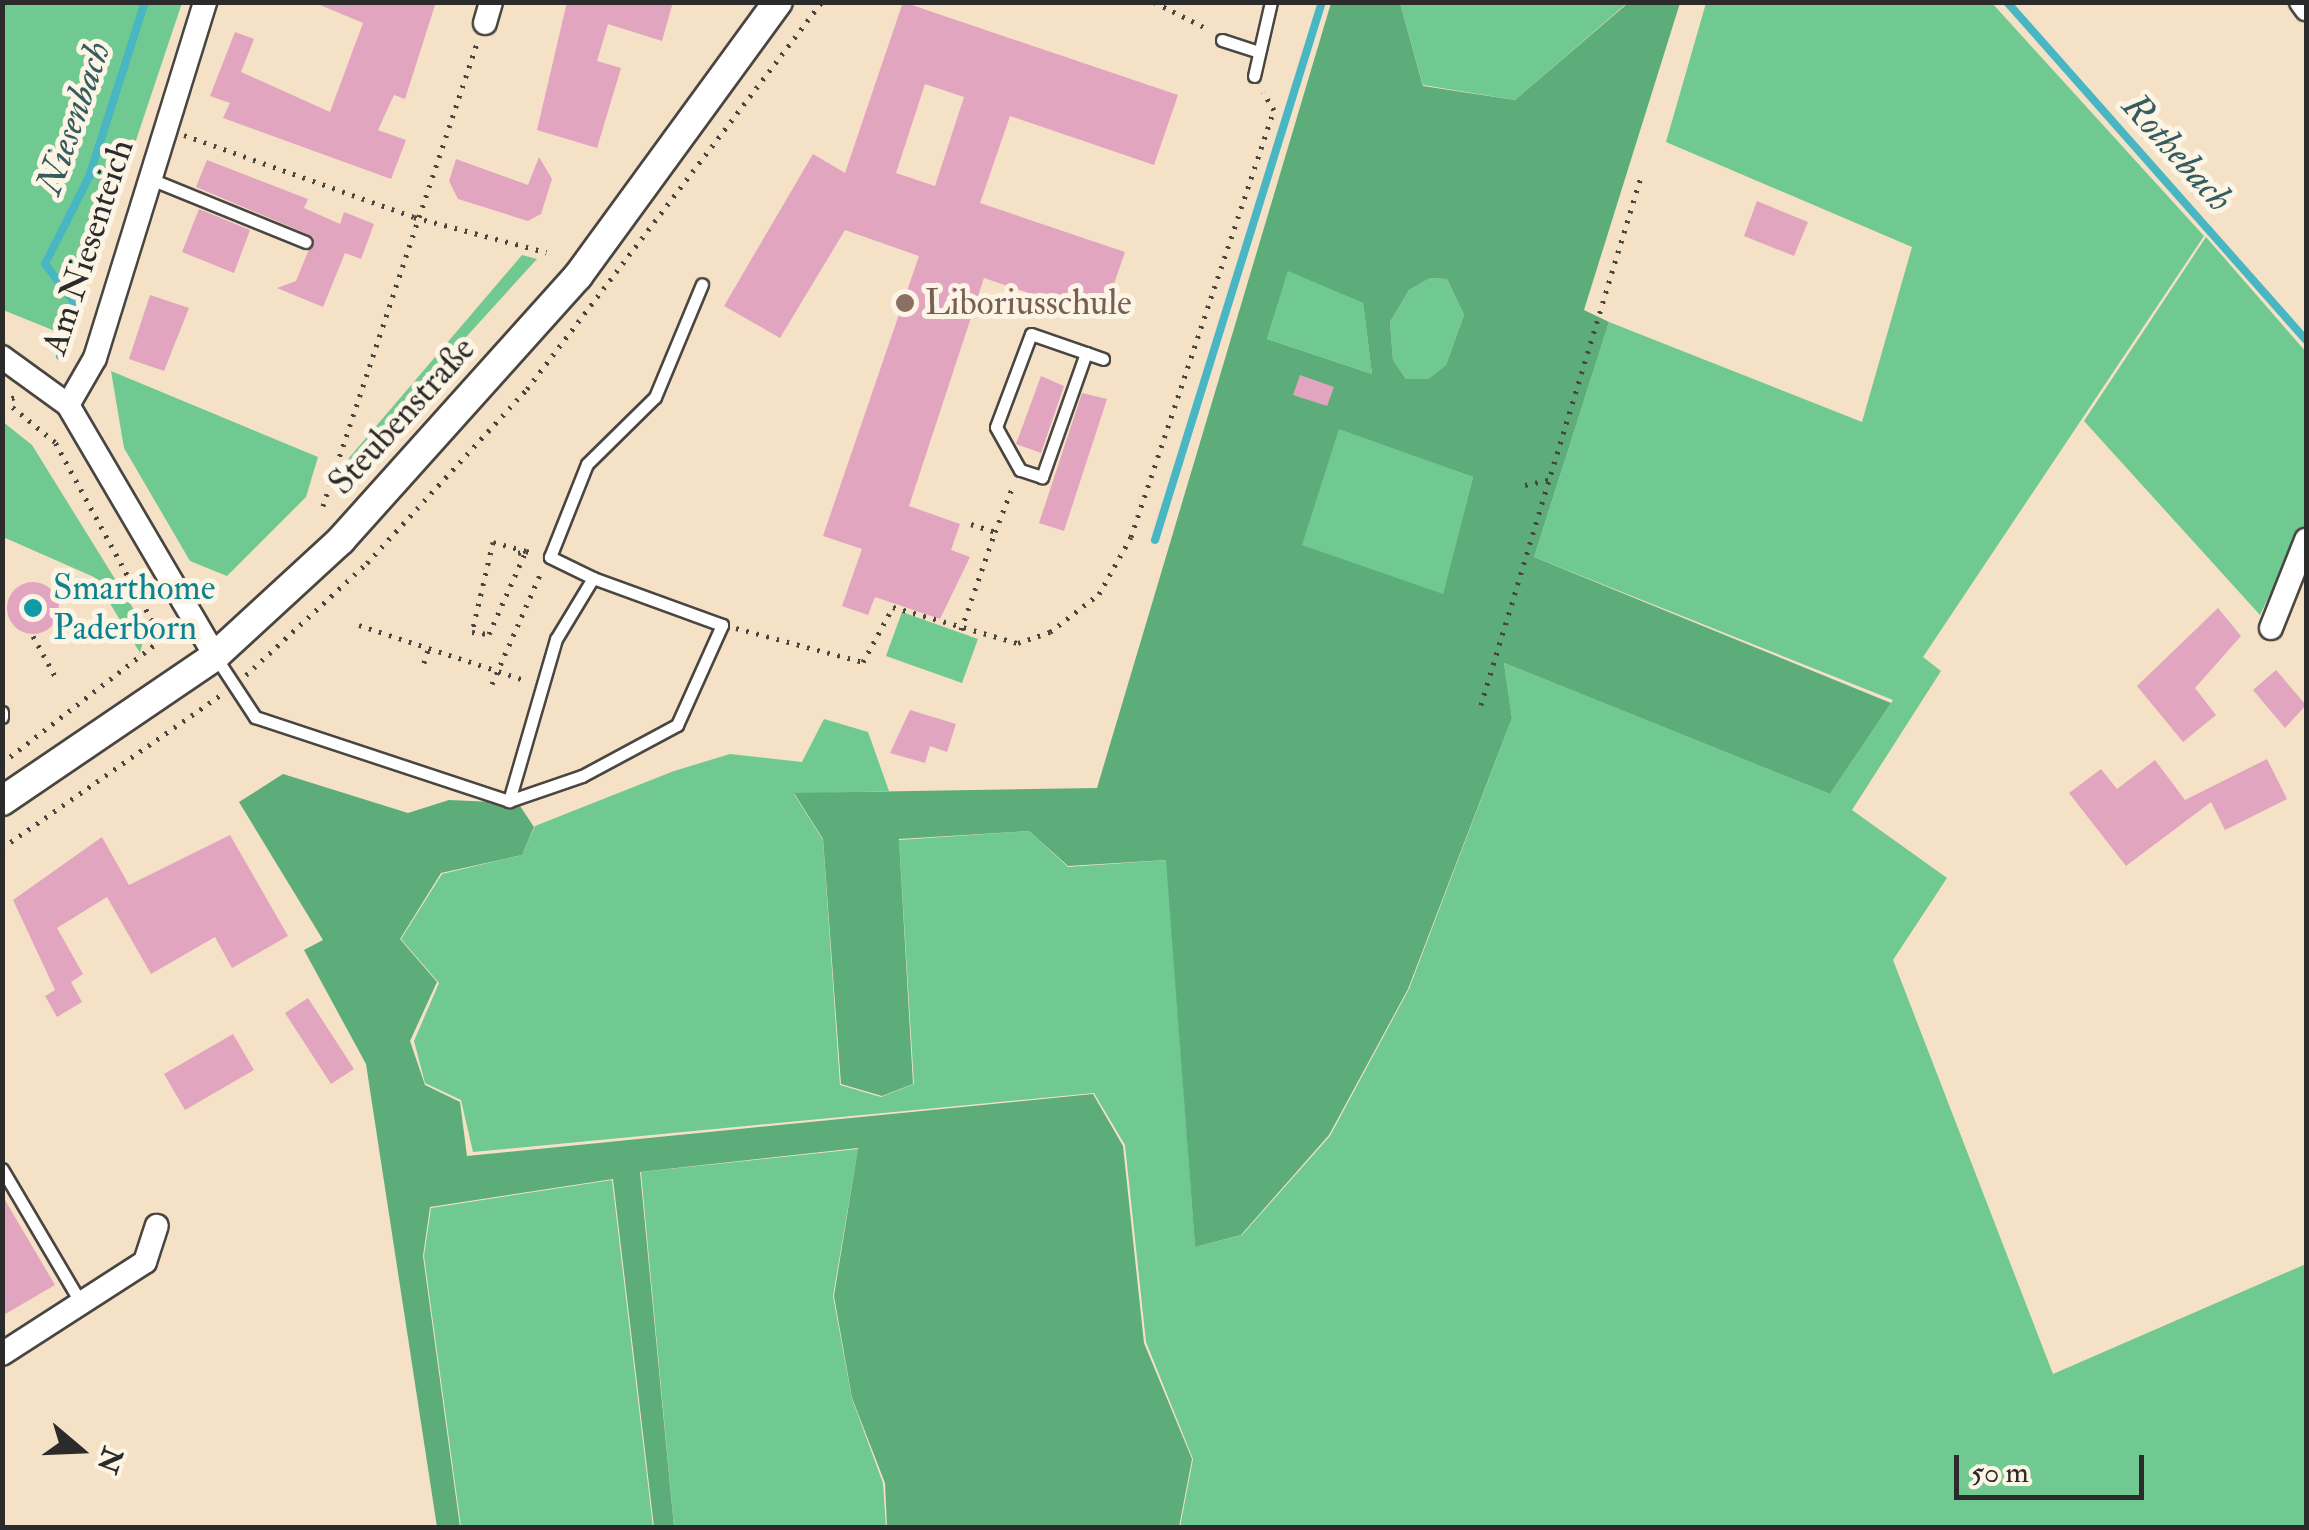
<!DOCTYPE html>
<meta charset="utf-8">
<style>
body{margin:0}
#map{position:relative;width:2309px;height:1530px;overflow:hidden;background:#f5e1c6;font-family:"IM FELL Double Pica",serif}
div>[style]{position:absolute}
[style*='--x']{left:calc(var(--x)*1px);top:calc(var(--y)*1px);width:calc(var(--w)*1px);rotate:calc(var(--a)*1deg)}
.green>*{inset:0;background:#70c990}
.forest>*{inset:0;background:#5cad7a}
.stream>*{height:8px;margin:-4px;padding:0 4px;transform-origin:4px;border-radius:4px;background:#49b7c3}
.building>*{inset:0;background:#e2a5c0}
.round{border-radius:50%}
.path>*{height:5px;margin-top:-2.5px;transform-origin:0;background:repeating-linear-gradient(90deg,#494642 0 2.5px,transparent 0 10.5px)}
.roads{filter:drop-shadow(2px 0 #494642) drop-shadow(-2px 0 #494642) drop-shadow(0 2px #494642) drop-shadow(0 -2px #494642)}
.service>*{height:11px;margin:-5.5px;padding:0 5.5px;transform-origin:5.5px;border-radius:5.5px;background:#fff}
.minor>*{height:22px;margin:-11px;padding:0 11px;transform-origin:11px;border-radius:11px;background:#fff}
.tertiary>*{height:28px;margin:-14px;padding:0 14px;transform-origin:14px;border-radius:14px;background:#fff}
.dots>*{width:28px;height:28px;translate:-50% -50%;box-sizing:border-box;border:5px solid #fcf5e5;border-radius:50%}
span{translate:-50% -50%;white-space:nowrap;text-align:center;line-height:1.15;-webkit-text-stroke:10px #fcf5e5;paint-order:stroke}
.street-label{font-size:35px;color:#2b2b2b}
.education-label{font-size:35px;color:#785e54}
.left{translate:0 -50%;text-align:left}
.culture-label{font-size:35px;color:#0d838f}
.water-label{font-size:38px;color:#365c60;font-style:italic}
.frame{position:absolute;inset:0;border:5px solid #2b2b2b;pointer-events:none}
.north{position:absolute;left:30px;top:1400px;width:100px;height:100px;-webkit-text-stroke:8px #fcf5e5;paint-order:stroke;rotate:109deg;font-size:28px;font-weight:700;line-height:40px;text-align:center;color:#2b2b2b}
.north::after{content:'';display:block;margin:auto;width:35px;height:45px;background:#2b2b2b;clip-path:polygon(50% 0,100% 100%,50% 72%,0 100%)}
.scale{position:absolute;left:1954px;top:1455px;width:190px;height:45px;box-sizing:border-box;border:5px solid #2b2b2b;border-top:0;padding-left:12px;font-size:30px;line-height:35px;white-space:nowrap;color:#2b2b2b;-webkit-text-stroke:8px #fcf5e5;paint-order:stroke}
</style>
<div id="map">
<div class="green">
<i style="clip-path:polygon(2px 3px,182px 3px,70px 337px,3px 310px)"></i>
<i style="clip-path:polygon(1400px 3px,1627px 3px,1515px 100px,1423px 85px)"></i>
<i style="clip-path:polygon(1706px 3px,1992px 3px,2204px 236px,1923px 657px,1941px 671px,1852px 810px,1947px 878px,1893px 960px,2053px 1374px,2306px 1264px,2306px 1527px,1180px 1527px,1193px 1459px,1146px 1342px,1125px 1145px,1094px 1093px,473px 1152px,461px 1100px,425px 1083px,414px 1041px,439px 983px,401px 939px,442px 874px,522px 855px,535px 826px,674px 771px,730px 754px,802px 762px,824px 719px,868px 732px,889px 791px,794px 794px,823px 840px,840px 1085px,881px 1097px,914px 1084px,899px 840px,1029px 831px,1068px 867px,1167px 860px,1195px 1247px,1242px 1235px,1330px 1136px,1409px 989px,1512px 718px,1504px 663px,1830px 794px,1893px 700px,1534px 557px,1609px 322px,1862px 422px,1912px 247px,1666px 142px)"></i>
<i style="clip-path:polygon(2206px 237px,2306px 352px,2306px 536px,2299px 534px,2260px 615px,2084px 421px)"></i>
<i style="clip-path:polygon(522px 255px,537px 259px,345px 470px,349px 458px)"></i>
<i style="clip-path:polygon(1288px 270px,1363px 303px,1372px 374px,1267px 339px)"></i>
<i style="clip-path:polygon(1430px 278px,1447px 279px,1464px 315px,1446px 365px,1429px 380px,1406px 379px,1393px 360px,1390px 322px,1409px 290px)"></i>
<i style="clip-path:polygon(111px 371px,318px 457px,306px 497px,227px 576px,190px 561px,124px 448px)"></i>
<i style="clip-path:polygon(2px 421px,32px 445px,146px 629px,140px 653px,94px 577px,3px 537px)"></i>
<i style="clip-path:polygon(1339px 428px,1473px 477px,1443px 595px,1301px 545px)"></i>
<i style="clip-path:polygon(902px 612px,978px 639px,962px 683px,886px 656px)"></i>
<i style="clip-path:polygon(858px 1149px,833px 1296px,852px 1399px,883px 1483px,886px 1527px,674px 1527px,641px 1172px)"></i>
<i style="clip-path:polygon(612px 1180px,653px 1527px,461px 1527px,424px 1256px,431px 1208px)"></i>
</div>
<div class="forest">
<i style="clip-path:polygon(evenodd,1331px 3px,1400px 3px,1423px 86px,1515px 100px,1628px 3px,1680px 3px,1584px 310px,1609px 322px,1534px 557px,1891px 703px,1830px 794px,1504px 663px,1512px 718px,1408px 989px,1329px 1135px,1241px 1235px,1195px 1247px,1166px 860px,1068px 866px,1029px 831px,899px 839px,913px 1084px,882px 1096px,841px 1084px,823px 839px,794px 793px,1097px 788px,1331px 3px,1288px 271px,1363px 303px,1372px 374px,1267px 339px,1288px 271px,1331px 3px,1430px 278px,1447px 279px,1464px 315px,1446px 365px,1429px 379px,1406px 379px,1393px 360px,1390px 322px,1409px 290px,1430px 278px,1331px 3px,1339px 429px,1473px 477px,1443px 594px,1302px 545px,1339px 429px)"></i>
<i style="clip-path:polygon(283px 774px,408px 813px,449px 800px,518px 803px,534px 827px,522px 855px,441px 873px,400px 939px,437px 982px,410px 1041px,425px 1085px,460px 1102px,467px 1156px,1093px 1094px,1123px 1146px,1144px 1343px,1192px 1459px,1179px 1527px,887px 1527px,885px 1483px,852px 1398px,834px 1296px,858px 1148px,640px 1172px,674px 1527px,654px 1527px,613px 1179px,430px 1207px,423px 1256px,460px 1527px,437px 1527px,366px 1064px,304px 950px,323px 940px,239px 802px)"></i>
</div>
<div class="stream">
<i style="--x:2007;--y:2;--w:451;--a:48.5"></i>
<i style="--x:60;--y:356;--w:56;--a:-75.5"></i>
<i style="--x:74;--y:302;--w:48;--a:-127.3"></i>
<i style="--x:45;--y:264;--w:97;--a:-63.2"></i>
<i style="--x:89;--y:177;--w:184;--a:-72.3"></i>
<i style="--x:1155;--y:540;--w:563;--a:-72.76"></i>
</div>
<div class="building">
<i style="clip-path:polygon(313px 2px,436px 2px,405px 99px,394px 95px,378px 130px,406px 140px,391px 179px,223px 118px,230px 103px,210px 96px,235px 32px,254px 39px,241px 72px,330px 112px,363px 23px)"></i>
<i style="clip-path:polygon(567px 2px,673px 2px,662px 41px,608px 24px,597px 61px,621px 68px,597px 148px,537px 130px)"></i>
<i style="clip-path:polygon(evenodd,903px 2px,1178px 95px,1154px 165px,1010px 116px,980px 203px,1125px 252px,1102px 318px,984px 278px,909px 506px,960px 524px,951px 550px,970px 557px,940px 619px,875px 597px,868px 615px,842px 606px,862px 549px,823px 536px,919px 256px,845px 230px,780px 338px,724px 306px,813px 154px,845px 173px,903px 2px,925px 84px,964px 97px,935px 186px,896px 173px,925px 84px)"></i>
<i style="clip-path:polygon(539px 157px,552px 179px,541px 214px,528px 221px,458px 199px,449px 181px,456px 159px,528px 185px)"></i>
<i style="clip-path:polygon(207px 160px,308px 199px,304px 208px,340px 224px,344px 212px,374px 224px,361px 259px,345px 253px,323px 307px,277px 288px,296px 281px,314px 237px,196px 187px)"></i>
<i style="clip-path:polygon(1757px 201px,1808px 222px,1794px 256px,1744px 236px)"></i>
<i style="clip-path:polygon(199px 209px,250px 230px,234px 273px,182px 252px)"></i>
<i style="clip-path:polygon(150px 295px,189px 308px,164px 371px,129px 359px)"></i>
<i style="clip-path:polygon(1300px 375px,1334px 387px,1327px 406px,1293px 395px)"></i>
<i style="clip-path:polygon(1041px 376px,1064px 386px,1041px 453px,1016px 444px)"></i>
<i style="clip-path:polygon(1082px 393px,1107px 399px,1064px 531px,1039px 523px)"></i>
<i class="round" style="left:7px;top:582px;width:52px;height:52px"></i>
<i style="clip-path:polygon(2218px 608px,2241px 636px,2195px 688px,2216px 715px,2183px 742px,2137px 686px)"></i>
<i style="clip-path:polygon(2276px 670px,2306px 705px,2285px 728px,2253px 690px)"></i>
<i style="clip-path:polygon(910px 710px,956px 724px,947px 752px,930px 746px,925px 763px,890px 753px)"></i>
<i style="clip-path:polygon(2267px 759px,2287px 799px,2225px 830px,2211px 802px,2126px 866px,2069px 793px,2101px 769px,2117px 789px,2155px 760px,2185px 800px)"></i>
<i style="clip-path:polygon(230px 835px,288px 936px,232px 968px,215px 937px,151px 974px,107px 897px,57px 928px,83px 974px,71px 982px,82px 1002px,57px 1017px,45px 996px,55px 990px,13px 900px,102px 837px,129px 885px)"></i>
<i style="clip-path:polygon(308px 998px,354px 1069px,331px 1084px,285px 1013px)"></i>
<i style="clip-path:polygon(233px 1034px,254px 1070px,185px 1110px,164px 1074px)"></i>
<i style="clip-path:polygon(2px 1195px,55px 1285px,2px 1316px)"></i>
</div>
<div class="path">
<i style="--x:1154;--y:2;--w:60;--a:26.6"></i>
<i style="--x:184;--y:135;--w:244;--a:19.6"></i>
<i style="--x:414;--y:217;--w:137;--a:14.9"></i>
<i style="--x:2;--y:402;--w:19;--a:-21"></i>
<i style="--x:1525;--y:485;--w:25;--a:-12"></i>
<i style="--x:323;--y:506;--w:487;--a:-71.6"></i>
<i style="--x:971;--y:524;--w:25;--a:18"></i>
<i style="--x:995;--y:532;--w:49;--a:-68.6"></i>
<i style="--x:518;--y:553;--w:8;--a:-14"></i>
<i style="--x:526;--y:551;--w:34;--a:-165"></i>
<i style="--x:493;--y:542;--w:92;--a:103.1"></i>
<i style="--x:472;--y:632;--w:17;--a:7"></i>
<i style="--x:489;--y:634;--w:91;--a:-66"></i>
<i style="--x:526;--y:551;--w:10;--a:17"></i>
<i style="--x:359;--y:625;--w:177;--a:18.4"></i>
<i style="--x:736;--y:628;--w:131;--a:15"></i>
<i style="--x:863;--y:662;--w:63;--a:-61.4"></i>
<i style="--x:893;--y:607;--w:130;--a:16.1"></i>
<i style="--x:1018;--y:643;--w:34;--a:-19"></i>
<i style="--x:1050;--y:632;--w:62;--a:-37.8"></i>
<i style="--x:1099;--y:594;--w:65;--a:-60.7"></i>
<i style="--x:1131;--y:537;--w:450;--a:-71.5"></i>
<i style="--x:1274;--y:110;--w:21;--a:-121"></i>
<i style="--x:961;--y:630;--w:104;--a:-70.9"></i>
<i style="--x:33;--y:636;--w:46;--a:61.2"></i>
<i style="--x:424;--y:663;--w:14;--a:-73"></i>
<i style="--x:246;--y:675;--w:165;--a:-42.8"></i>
<i style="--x:367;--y:563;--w:236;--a:-47.4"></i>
<i style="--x:527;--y:389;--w:487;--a:-52.7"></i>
<i style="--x:492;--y:684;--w:124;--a:-66.3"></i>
<i style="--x:1481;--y:705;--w:556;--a:-73.16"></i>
<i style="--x:2;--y:763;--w:202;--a:-37.8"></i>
<i style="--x:162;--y:639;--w:224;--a:-118.5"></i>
<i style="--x:55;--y:442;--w:58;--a:-140.6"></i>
<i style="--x:2;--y:848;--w:269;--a:-35"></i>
</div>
<div class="roads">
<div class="service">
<i style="--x:1222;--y:40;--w:36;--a:18"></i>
<i style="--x:1254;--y:76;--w:76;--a:-77.1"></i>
<i style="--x:148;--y:178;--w:170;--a:22.1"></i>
<i style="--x:1086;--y:353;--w:132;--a:109.5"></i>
<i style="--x:1042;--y:477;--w:23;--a:-162"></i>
<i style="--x:1020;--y:470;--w:49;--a:-119.2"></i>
<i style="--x:996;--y:427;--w:99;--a:-69.4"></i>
<i style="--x:1031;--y:334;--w:58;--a:19.1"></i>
<i style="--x:1086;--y:353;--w:18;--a:19"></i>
<i style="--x:593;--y:578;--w:48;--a:-154"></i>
<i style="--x:550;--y:557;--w:100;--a:-68.3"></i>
<i style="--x:587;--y:464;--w:95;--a:-44.6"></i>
<i style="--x:655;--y:397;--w:122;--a:-67.4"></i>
<i style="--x:215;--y:656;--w:73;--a:56.7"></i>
<i style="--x:255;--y:717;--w:268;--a:18.3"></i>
<i style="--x:509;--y:801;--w:77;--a:-18.9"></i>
<i style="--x:582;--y:776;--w:108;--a:-28.2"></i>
<i style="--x:677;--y:725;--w:110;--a:-65.8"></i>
<i style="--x:722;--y:625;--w:137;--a:-160"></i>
<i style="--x:593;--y:578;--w:71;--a:121.2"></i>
<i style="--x:556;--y:639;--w:169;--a:106.2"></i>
<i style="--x:2;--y:712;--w:5;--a:90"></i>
<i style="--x:2;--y:1169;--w:156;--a:59.5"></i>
</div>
<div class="minor">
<i style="--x:2301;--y:2;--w:9;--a:54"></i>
<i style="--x:485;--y:23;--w:22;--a:-74"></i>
<i style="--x:2;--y:357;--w:82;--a:36"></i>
<i style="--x:68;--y:405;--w:291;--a:59.6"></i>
<i style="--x:68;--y:405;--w:54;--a:-60.1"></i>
<i style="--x:95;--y:358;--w:373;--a:-72.8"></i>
<i style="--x:2271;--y:628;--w:95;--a:-68.3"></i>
<i style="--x:2;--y:1354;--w:170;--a:-32.8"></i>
<i style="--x:145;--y:1262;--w:38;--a:-72"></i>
</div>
<div class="tertiary">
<i style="--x:2;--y:801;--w:258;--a:-34.2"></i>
<i style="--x:215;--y:656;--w:171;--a:-42.6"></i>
<i style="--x:341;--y:540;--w:355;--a:-48.1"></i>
<i style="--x:578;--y:276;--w:339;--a:-53.9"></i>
</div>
</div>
<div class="dots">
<i style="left:905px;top:303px;background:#8d6e63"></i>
<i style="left:33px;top:608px;background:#0f9aa8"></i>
</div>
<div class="street-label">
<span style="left:88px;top:247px;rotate:-72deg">Am Niesenteich</span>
<span style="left:402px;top:416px;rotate:-48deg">Steubenstraße</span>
</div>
<div class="education-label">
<span class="left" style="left:925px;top:303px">Liboriusschule</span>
</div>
<div class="culture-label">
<span class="left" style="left:53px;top:608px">Smarthome<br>Paderborn</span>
</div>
<div class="water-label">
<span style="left:74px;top:118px;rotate:-71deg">Niesenbach</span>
<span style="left:2177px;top:153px;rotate:48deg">Rothebach</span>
</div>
<div class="frame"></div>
<div class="north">N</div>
<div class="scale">50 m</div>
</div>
